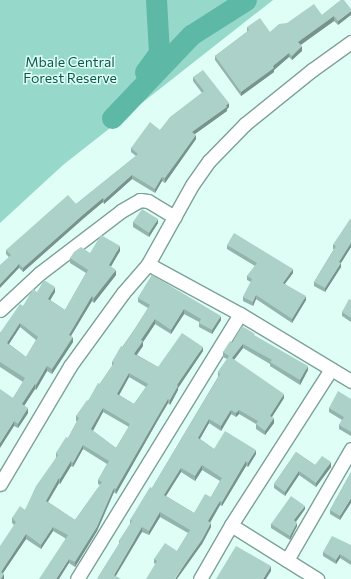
<!DOCTYPE html>
<style>
body{margin:0}
#map{position:relative;width:351px;height:579px;overflow:hidden;background:#dffef6;font-family:Commissioner,sans-serif}
div>[style]{position:absolute}
[style*='--x']{left:calc(var(--x)*1px);top:calc(var(--y)*1px);width:calc(var(--w)*1px);rotate:calc(var(--a)*1deg)}
.green>*{inset:0;background:#96d9ca}
.river>*{height:21px;margin:-10.5px;padding:0 10.5px;transform-origin:10.5px;border-radius:10.5px;background:#5eb8a6}
.roads{filter:drop-shadow(1px 0 #7da199) drop-shadow(-1px 0 #7da199) drop-shadow(0 1px #7da199) drop-shadow(0 -1px #7da199)}
.street>*{height:13px;margin:-6.5px;padding:0 6.5px;transform-origin:6.5px;border-radius:6.5px;background:#fff}
.wall>*{inset:0;background:#93b4ac}
.shaded-wall>*{inset:0;background:#78928c}
.building>*{inset:0;background:#abd1c8}
span{translate:-50% -50%;white-space:nowrap;text-align:center;line-height:1.15;-webkit-text-stroke:3px #dffef6;paint-order:stroke}
.park-label{font-size:14px;color:#0c5a4e}
</style>
<div id="map">
<div class="green">
<i style="clip-path:polygon(0 0,273px 0,63px 165px,0 223px)"></i>
</div>
<div class="river">
<i style="--x:145;--y:72;--w:24;--a:-54"></i>
<i style="--x:159;--y:53;--w:53;--a:-93.2"></i>
<i style="--x:112;--y:118;--w:115;--a:-46.4"></i>
<i style="--x:191;--y:35;--w:65;--a:-32.5"></i>
</div>
<div class="roads">
<div class="street">
<i style="--x:148;--y:264;--w:105;--a:28.5"></i>
<i style="--x:240;--y:314;--w:130;--a:31.1"></i>
<i style="--x:0;--y:310;--w:54;--a:-42.8"></i>
<i style="--x:40;--y:273;--w:102;--a:-37.4"></i>
<i style="--x:121;--y:211;--w:22;--a:-30"></i>
<i style="--x:140;--y:200;--w:8;--a:7"></i>
<i style="--x:148;--y:201;--w:31;--a:31"></i>
<i style="--x:0;--y:484;--w:137;--a:-59.3"></i>
<i style="--x:70;--y:366;--w:90;--a:-54"></i>
<i style="--x:123;--y:293;--w:38;--a:-49"></i>
<i style="--x:148;--y:264;--w:90;--a:-60.9"></i>
<i style="--x:192;--y:185;--w:29;--a:-55"></i>
<i style="--x:209;--y:161;--w:52;--a:-45.8"></i>
<i style="--x:245;--y:124;--w:86;--a:-38.9"></i>
<i style="--x:312;--y:70;--w:48;--a:-35.7"></i>
<i style="--x:231;--y:525;--w:102;--a:32.1"></i>
<i style="--x:287;--y:560;--w:128;--a:-60"></i>
<i style="--x:77;--y:579;--w:311;--a:-58.4"></i>
<i style="--x:200;--y:579;--w:62;--a:-60.1"></i>
<i style="--x:231;--y:525;--w:185;--a:-57.3"></i>
</div>
</div>
<div class="wall">
<i style="clip-path:polygon(341px 0,338px 25px,334px 21px,300px 45px,302px 51px,292px 60px,289px 57px,274px 70px,274px 72px,241px 96px,215px 60px,215px 56px,247px 32px,247px 27px,270px 32px,322px 15px)"></i>
<i style="clip-path:polygon(193px 77px,229px 107px,227px 109px,227px 111px,195px 134px,196px 139px,165px 183px,162px 181px,155px 193px,132px 179px,104px 204px,103px 202px,84px 218px,23px 272px,6px 254px,6px 250px,76px 204px,136px 156px,131px 152px,131px 148px,160px 130px,202px 93px,193px 81px)"></i>
<i style="clip-path:polygon(351px 219px,351px 247px,341px 263px,341px 267px,325px 292px,314px 286px,314px 282px,334px 249px,333px 249px,333px 245px)"></i>
<i style="clip-path:polygon(133px 222px,158px 223px,149px 237px,133px 227px)"></i>
<i style="clip-path:polygon(227px 245px,293px 273px,285px 284px,306px 300px,292px 323px,256px 299px,253px 306px,243px 301px,243px 297px,251px 282px,247px 280px,247px 276px,255px 266px,227px 249px)"></i>
<i style="clip-path:polygon(evenodd,120px 251px,110px 266px,116px 275px,94px 303px,92px 301px,71px 336px,73px 342px,52px 374px,47px 371px,36px 390px,35px 389px,24px 406px,28px 413px,18px 428px,14px 426px,13px 398px,23px 382px,0 367px,0 333px,23px 306px,37px 292px,55px 292px,50px 300px,65px 310px,86px 273px,70px 263px,70px 258px,90px 253px,120px 251px,20px 327px,36px 340px,26px 357px,9px 344px,20px 327px)"></i>
<i style="clip-path:polygon(evenodd,152px 275px,221px 320px,212px 334px,199px 327px,199px 322px,184px 314px,171px 334px,155px 324px,143px 342px,143px 346px,137px 355px,158px 367px,203px 351px,178px 388px,178px 390px,170px 405px,168px 403px,158px 420px,116px 494px,114px 492px,97px 531px,75px 567px,69px 563px,65px 538px,53px 531px,41px 549px,26px 539px,3px 573px,4px 578px,4px 579px,0 579px,14px 525px,12px 523px,12px 518px,25px 510px,56px 458px,56px 453px,68px 438px,77px 421px,76px 421px,76px 416px,88px 401px,112px 366px,112px 362px,136px 327px,148px 308px,138px 302px,138px 298px,152px 275px,129px 377px,146px 387px,134px 404px,119px 395px,129px 377px,152px 275px,103px 412px,129px 427px,116px 448px,93px 431px,103px 412px,152px 275px,83px 449px,107px 464px,98px 480px,98px 484px,100px 485px,75px 520px,48px 502px,59px 483px,60px 484px,71px 466px,73px 467px,83px 449px)"></i>
<i style="clip-path:polygon(351px 300px,351px 322px,342px 316px,342px 312px)"></i>
<i style="clip-path:polygon(evenodd,255px 336px,308px 370px,300px 385px,270px 366px,270px 364px,243px 348px,234px 360px,284px 398px,272px 417px,274px 423px,265px 435px,256px 429px,256px 424px,239px 414px,236px 417px,231px 414px,221px 431px,209px 423px,200px 439px,214px 449px,256px 454px,248px 467px,246px 466px,222px 506px,220px 505px,210px 523px,211px 527px,202px 544px,155px 564px,154px 563px,154px 559px,177px 551px,188px 533px,160px 517px,149px 535px,142px 532px,97px 579px,119px 544px,119px 541px,130px 524px,130px 520px,152px 488px,218px 377px,218px 372px,227px 359px,223px 357px,223px 352px,232px 343px,255px 336px,202px 470px,220px 481px,211px 497px,194px 513px,166px 496px,181px 472px,195px 481px,202px 470px)"></i>
<i style="clip-path:polygon(351px 399px,351px 436px,339px 429px,339px 425px,342px 420px,329px 412px,329px 408px)"></i>
<i style="clip-path:polygon(296px 452px,315px 465px,331px 467px,316px 487px,299px 475px,285px 496px,274px 488px,274px 484px)"></i>
<i style="clip-path:polygon(351px 472px,340px 520px,330px 514px,330px 510px)"></i>
<i style="clip-path:polygon(305px 509px,296px 522px,297px 526px,290px 540px,271px 528px,271px 524px)"></i>
<i style="clip-path:polygon(351px 545px,351px 565px,340px 558px,336px 564px,323px 556px,323px 552px)"></i>
</div>
<div class="shaded-wall">
<i style="clip-path:polygon(351px 11px,351px 15px,338px 25px,338px 21px)"></i>
<i style="clip-path:polygon(334px 16px,334px 21px,298px 47px,298px 42px)"></i>
<i style="clip-path:polygon(302px 46px,302px 51px,292px 60px,292px 56px)"></i>
<i style="clip-path:polygon(289px 53px,289px 57px,274px 70px,274px 72px,241px 96px,241px 92px)"></i>
<i style="clip-path:polygon(229px 103px,229px 107px,227px 109px,227px 111px,192px 136px,192px 132px)"></i>
<i style="clip-path:polygon(196px 135px,196px 139px,165px 183px,165px 178px)"></i>
<i style="clip-path:polygon(132px 175px,132px 179px,104px 204px,104px 200px)"></i>
<i style="clip-path:polygon(162px 177px,162px 181px,155px 193px,155px 189px)"></i>
<i style="clip-path:polygon(103px 198px,103px 202px,84px 218px,23px 272px,23px 268px,84px 214px)"></i>
<i style="clip-path:polygon(158px 219px,158px 223px,149px 237px,149px 233px)"></i>
<i style="clip-path:polygon(351px 243px,351px 247px,339px 266px,339px 262px)"></i>
<i style="clip-path:polygon(120px 246px,120px 251px,109px 270px,109px 265px)"></i>
<i style="clip-path:polygon(341px 263px,341px 267px,325px 292px,325px 288px)"></i>
<i style="clip-path:polygon(19px 264px,19px 268px,0 288px,0 284px)"></i>
<i style="clip-path:polygon(293px 269px,293px 273px,283px 286px,283px 283px)"></i>
<i style="clip-path:polygon(116px 270px,116px 275px,94px 303px,94px 298px)"></i>
<i style="clip-path:polygon(55px 287px,55px 292px,48px 304px,48px 299px)"></i>
<i style="clip-path:polygon(256px 295px,256px 299px,253px 306px,253px 302px)"></i>
<i style="clip-path:polygon(92px 296px,92px 301px,69px 339px,69px 335px)"></i>
<i style="clip-path:polygon(306px 296px,306px 300px,292px 323px,292px 319px)"></i>
<i style="clip-path:polygon(184px 309px,184px 314px,171px 334px,171px 330px)"></i>
<i style="clip-path:polygon(221px 316px,221px 320px,212px 334px,212px 330px)"></i>
<i style="clip-path:polygon(155px 319px,155px 324px,143px 342px,143px 346px,134px 358px,134px 354px,141px 340px)"></i>
<i style="clip-path:polygon(20px 323px,20px 327px,7px 347px,7px 343px)"></i>
<i style="clip-path:polygon(73px 337px,73px 342px,52px 374px,52px 369px)"></i>
<i style="clip-path:polygon(243px 344px,243px 348px,232px 362px,232px 358px)"></i>
<i style="clip-path:polygon(203px 347px,203px 351px,178px 388px,178px 390px,170px 405px,170px 400px,177px 385px)"></i>
<i style="clip-path:polygon(47px 366px,47px 371px,36px 390px,36px 385px)"></i>
<i style="clip-path:polygon(308px 366px,308px 370px,300px 385px,300px 380px)"></i>
<i style="clip-path:polygon(129px 373px,129px 377px,117px 399px,117px 394px)"></i>
<i style="clip-path:polygon(35px 384px,35px 389px,22px 409px,22px 404px)"></i>
<i style="clip-path:polygon(284px 394px,284px 398px,270px 420px,270px 416px)"></i>
<i style="clip-path:polygon(168px 399px,168px 403px,158px 420px,116px 494px,116px 489px,158px 416px)"></i>
<i style="clip-path:polygon(28px 408px,28px 413px,18px 428px,18px 424px)"></i>
<i style="clip-path:polygon(103px 408px,103px 412px,91px 434px,91px 429px)"></i>
<i style="clip-path:polygon(231px 410px,231px 414px,221px 431px,221px 426px)"></i>
<i style="clip-path:polygon(239px 410px,239px 414px,236px 417px,236px 413px)"></i>
<i style="clip-path:polygon(274px 418px,274px 423px,265px 435px,265px 431px)"></i>
<i style="clip-path:polygon(209px 419px,209px 423px,198px 442px,198px 438px)"></i>
<i style="clip-path:polygon(14px 421px,14px 426px,0 448px,0 443px)"></i>
<i style="clip-path:polygon(83px 445px,83px 449px,73px 467px,73px 463px)"></i>
<i style="clip-path:polygon(256px 450px,256px 454px,248px 467px,248px 463px)"></i>
<i style="clip-path:polygon(71px 461px,71px 466px,60px 484px,60px 479px)"></i>
<i style="clip-path:polygon(246px 461px,246px 466px,222px 506px,222px 502px)"></i>
<i style="clip-path:polygon(331px 462px,331px 467px,316px 487px,316px 483px)"></i>
<i style="clip-path:polygon(202px 465px,202px 470px,195px 481px,195px 476px)"></i>
<i style="clip-path:polygon(181px 468px,181px 472px,164px 499px,164px 495px)"></i>
<i style="clip-path:polygon(299px 471px,299px 475px,285px 496px,285px 492px)"></i>
<i style="clip-path:polygon(59px 478px,59px 483px,46px 505px,46px 501px)"></i>
<i style="clip-path:polygon(114px 488px,114px 492px,97px 531px,75px 567px,75px 562px)"></i>
<i style="clip-path:polygon(351px 498px,351px 503px,340px 520px,340px 516px)"></i>
<i style="clip-path:polygon(220px 501px,220px 505px,208px 526px,208px 521px)"></i>
<i style="clip-path:polygon(305px 506px,305px 509px,294px 524px,294px 520px)"></i>
<i style="clip-path:polygon(160px 512px,160px 517px,149px 535px,149px 531px)"></i>
<i style="clip-path:polygon(211px 523px,211px 527px,202px 544px,177px 579px,175px 579px)"></i>
<i style="clip-path:polygon(297px 523px,297px 526px,290px 540px,290px 536px)"></i>
<i style="clip-path:polygon(53px 527px,53px 531px,41px 549px,41px 545px)"></i>
<i style="clip-path:polygon(142px 527px,142px 532px,114px 579px,114px 575px)"></i>
<i style="clip-path:polygon(26px 534px,26px 539px,1px 576px,1px 572px)"></i>
<i style="clip-path:polygon(340px 554px,340px 558px,336px 564px,336px 560px)"></i>
<i style="clip-path:polygon(69px 559px,69px 563px,59px 579px,56px 579px)"></i>
<i style="clip-path:polygon(271px 566px,271px 571px,266px 579px,263px 579px)"></i>
<i style="clip-path:polygon(4px 574px,4px 579px,1px 579px)"></i>
</div>
<div class="building">
<i style="clip-path:polygon(341px 0,344px 0,351px 9px,351px 11px,338px 21px,334px 16px,298px 42px,302px 46px,292px 56px,289px 53px,273px 66px,274px 68px,241px 92px,215px 56px,249px 30px,247px 27px,260px 18px,270px 32px,279px 24px,287px 23px,314px 4px,322px 15px)"></i>
<i style="clip-path:polygon(203px 70px,229px 103px,226px 105px,227px 107px,192px 132px,196px 135px,165px 178px,162px 177px,155px 189px,132px 175px,104px 200px,103px 198px,84px 214px,23px 268px,19px 264px,0 284px,0 265px,11px 255px,6px 250px,68px 195px,76px 204px,138px 154px,131px 148px,150px 122px,160px 130px,170px 117px,204px 91px,193px 77px)"></i>
<i style="clip-path:polygon(142px 209px,158px 219px,149px 233px,133px 222px)"></i>
<i style="clip-path:polygon(350px 219px,351px 219px,351px 243px,339px 262px,341px 263px,325px 288px,314px 282px,336px 246px,333px 245px)"></i>
<i style="clip-path:polygon(234px 233px,293px 269px,283px 283px,306px 296px,292px 319px,256px 295px,253px 302px,243px 297px,252px 279px,247px 276px,257px 263px,227px 245px)"></i>
<i style="clip-path:polygon(evenodd,101px 235px,120px 246px,109px 265px,116px 270px,94px 298px,92px 296px,69px 335px,73px 337px,52px 369px,47px 366px,36px 385px,35px 384px,22px 404px,28px 408px,18px 424px,14px 421px,0 443px,0 389px,13px 398px,25px 378px,0 362px,0 333px,20px 304px,23px 306px,33px 289px,37px 292px,44px 280px,55px 287px,48px 299px,65px 310px,88px 270px,70px 258px,74px 252px,81px 247px,90px 253px,101px 235px,20px 323px,38px 337px,26px 357px,7px 343px,20px 323px)"></i>
<i style="clip-path:polygon(evenodd,152px 275px,221px 316px,212px 330px,199px 323px,201px 319px,184px 309px,171px 330px,155px 319px,141px 340px,143px 341px,134px 354px,158px 367px,182px 333px,203px 347px,177px 385px,178px 386px,170px 400px,168px 399px,158px 416px,116px 489px,114px 488px,97px 527px,75px 562px,69px 559px,56px 579px,39px 579px,68px 535px,53px 527px,41px 545px,26px 534px,1px 572px,4px 574px,1px 579px,0 579px,0 546px,16px 522px,12px 518px,20px 506px,25px 510px,36px 486px,58px 455px,56px 453px,66px 437px,68px 438px,79px 418px,76px 416px,87px 400px,88px 401px,98px 383px,100px 384px,114px 363px,112px 362px,121px 346px,123px 347px,136px 327px,150px 305px,138px 298px,152px 275px,129px 373px,148px 384px,134px 404px,117px 394px,129px 373px,152px 275px,103px 408px,130px 424px,116px 448px,91px 429px,103px 408px,152px 275px,83px 445px,109px 461px,98px 480px,102px 482px,75px 520px,46px 501px,59px 478px,60px 479px,71px 461px,73px 463px,83px 445px)"></i>
<i style="clip-path:polygon(349px 299px,351px 300px,351px 318px,342px 312px)"></i>
<i style="clip-path:polygon(evenodd,242px 326px,255px 334px,254px 335px,308px 366px,300px 380px,270px 362px,272px 360px,243px 344px,232px 358px,284px 394px,270px 416px,274px 418px,265px 431px,256px 424px,258px 421px,239px 410px,236px 413px,231px 410px,221px 426px,209px 419px,198px 438px,214px 449px,225px 431px,256px 450px,248px 463px,246px 461px,222px 502px,220px 501px,208px 521px,211px 523px,202px 540px,175px 578px,176px 579px,146px 579px,157px 561px,154px 559px,165px 543px,177px 551px,190px 530px,160px 512px,149px 531px,142px 527px,114px 575px,121px 579px,97px 579px,120px 542px,119px 541px,132px 521px,130px 520px,150px 487px,152px 488px,210px 391px,220px 374px,218px 372px,229px 356px,223px 352px,230px 341px,232px 343px,242px 326px,202px 465px,222px 478px,211px 497px,205px 494px,194px 513px,164px 495px,181px 468px,195px 476px,202px 465px)"></i>
<i style="clip-path:polygon(338px 391px,351px 399px,351px 432px,339px 425px,344px 417px,329px 408px)"></i>
<i style="clip-path:polygon(296px 452px,315px 465px,322px 456px,331px 462px,316px 483px,299px 471px,285px 492px,274px 484px)"></i>
<i style="clip-path:polygon(351px 472px,351px 498px,340px 516px,330px 510px)"></i>
<i style="clip-path:polygon(291px 496px,305px 506px,294px 520px,297px 523px,290px 536px,271px 524px)"></i>
<i style="clip-path:polygon(332px 536px,351px 545px,351px 561px,340px 554px,336px 560px,323px 552px)"></i>
<i style="clip-path:polygon(236px 546px,271px 566px,263px 579px,216px 579px)"></i>
</div>
<div class="park-label">
<span style="left:70px;top:70px">Mbale Central<br>Forest Reserve</span>
</div>
</div>
